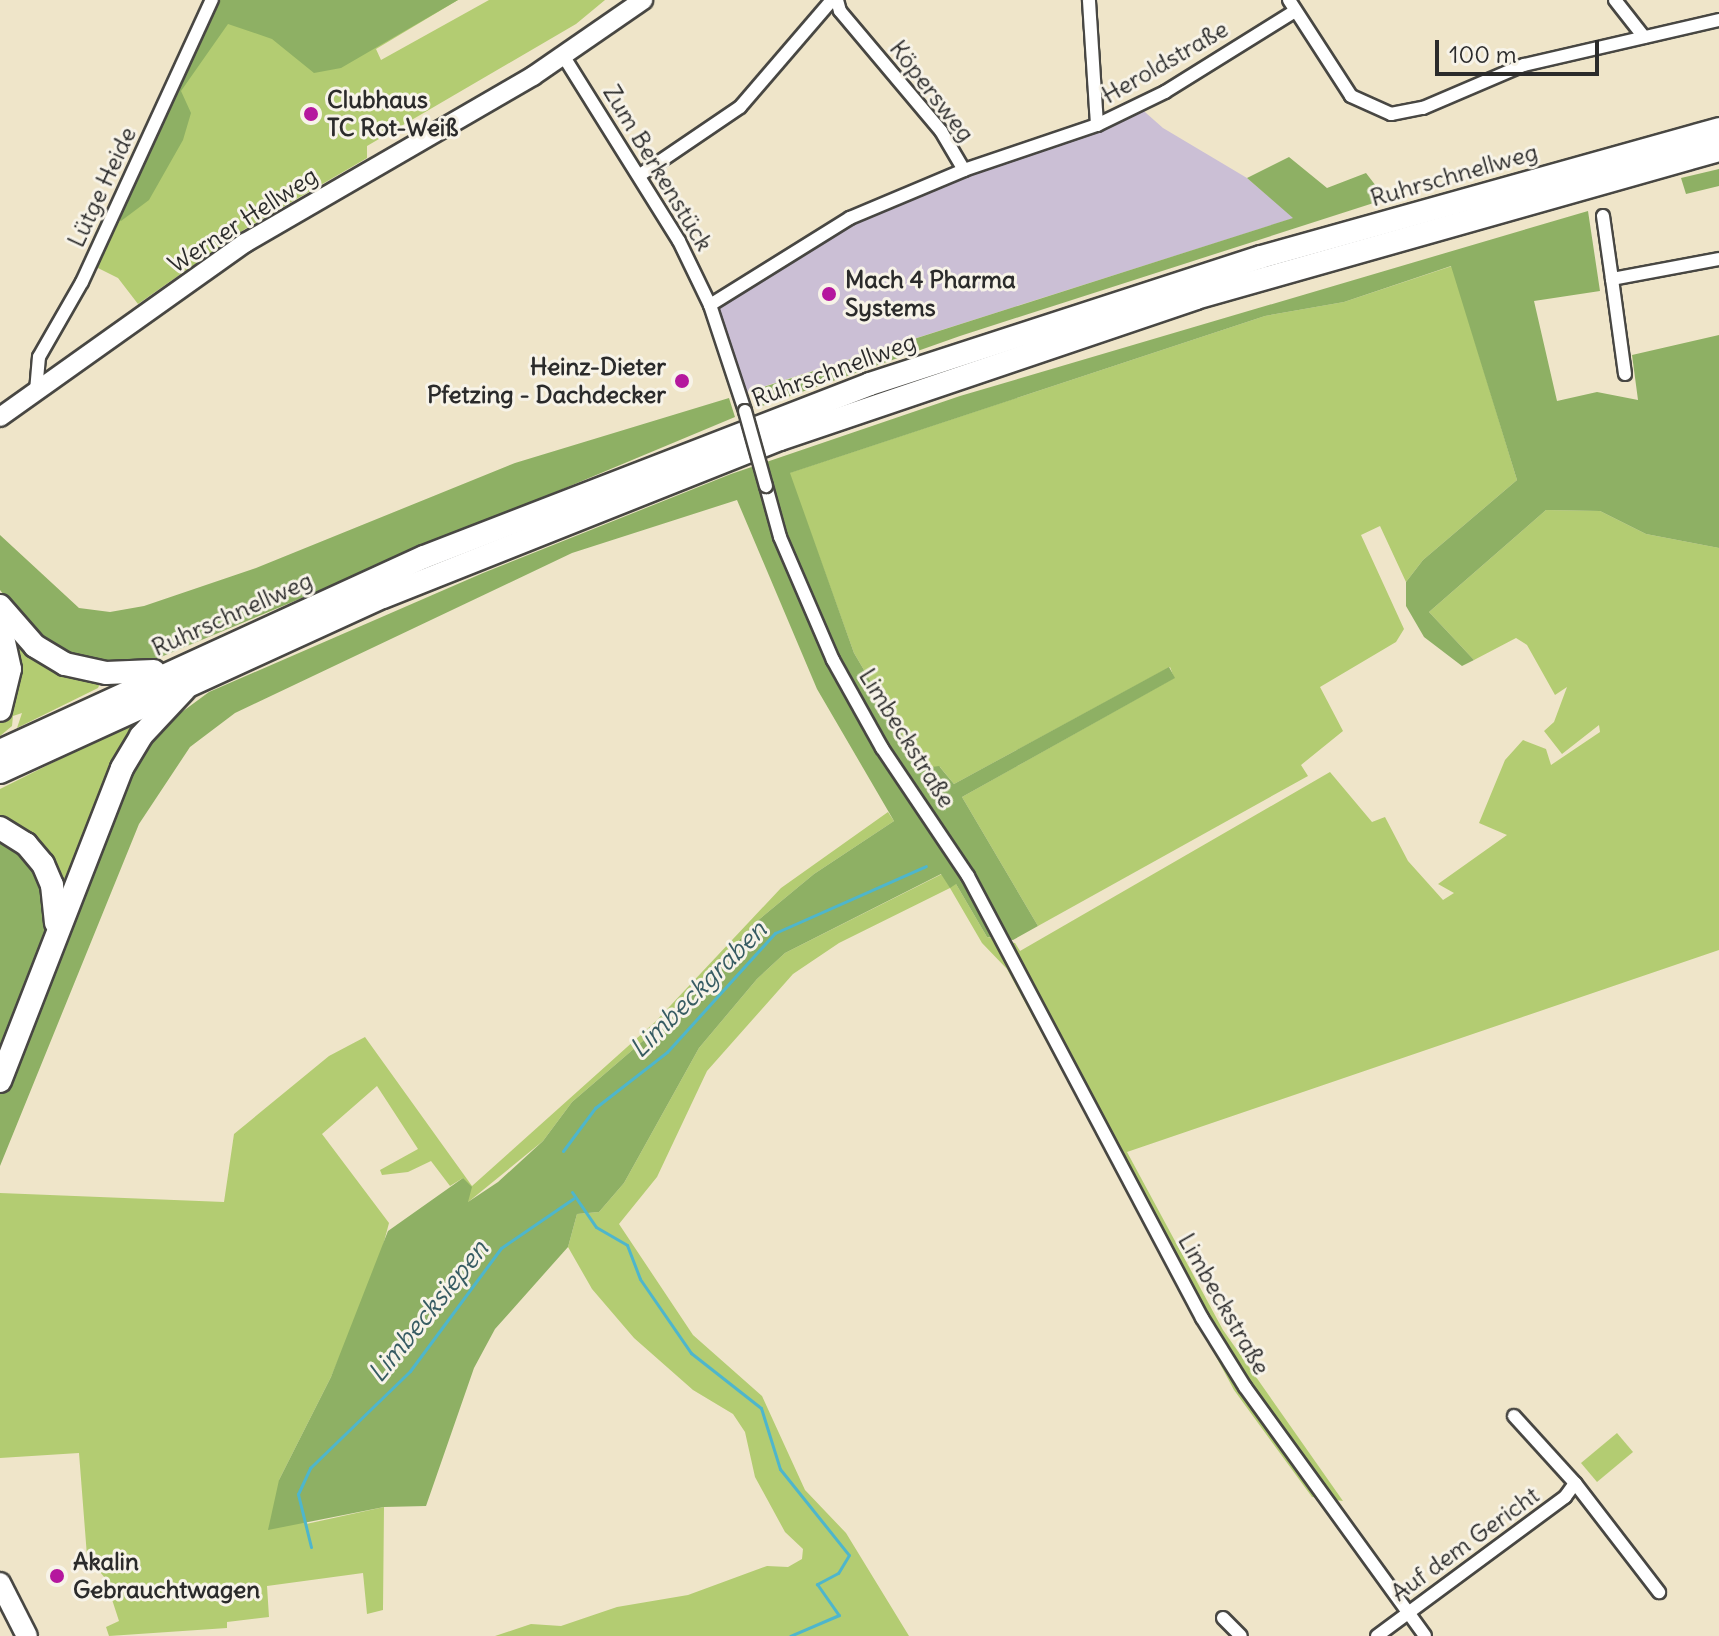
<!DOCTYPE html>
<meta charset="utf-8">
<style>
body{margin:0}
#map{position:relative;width:1719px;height:1636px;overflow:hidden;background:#efe5c9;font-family:Delius,sans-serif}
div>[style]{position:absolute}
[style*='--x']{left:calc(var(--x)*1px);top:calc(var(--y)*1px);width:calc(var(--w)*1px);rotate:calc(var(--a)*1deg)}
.industrial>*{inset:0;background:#cbbfd5}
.green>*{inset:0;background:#b3cc72}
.forest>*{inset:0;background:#8eb064}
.stream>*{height:3px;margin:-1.5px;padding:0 1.5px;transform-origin:1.5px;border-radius:1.5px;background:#4eb6cc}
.roads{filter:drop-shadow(2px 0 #484743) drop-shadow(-2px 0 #484743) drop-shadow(0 2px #484743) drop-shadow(0 -2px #484743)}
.street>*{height:12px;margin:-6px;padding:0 6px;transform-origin:6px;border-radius:6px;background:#fff}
.secondary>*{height:18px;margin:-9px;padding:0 9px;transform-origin:9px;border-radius:9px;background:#fff}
.primary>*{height:20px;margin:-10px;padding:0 10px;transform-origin:10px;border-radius:10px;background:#fff}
.highway>*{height:22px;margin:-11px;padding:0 11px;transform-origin:11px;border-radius:11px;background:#fff}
.bridges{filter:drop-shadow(2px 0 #484743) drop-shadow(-2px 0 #484743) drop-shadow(0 2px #484743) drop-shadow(0 -2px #484743)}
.street-bridge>*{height:12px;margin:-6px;padding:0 6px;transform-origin:6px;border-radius:6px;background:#fff}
.dots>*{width:22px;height:22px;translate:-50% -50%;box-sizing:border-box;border:4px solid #f7f3e8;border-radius:50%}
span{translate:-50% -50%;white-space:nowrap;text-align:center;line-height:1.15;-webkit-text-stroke:6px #f7f3e8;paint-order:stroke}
.street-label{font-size:24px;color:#2b2b2b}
.poi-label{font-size:24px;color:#2b2b2b;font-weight:700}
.left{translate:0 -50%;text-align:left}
.right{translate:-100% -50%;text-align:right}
.water-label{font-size:26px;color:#375c63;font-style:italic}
.scale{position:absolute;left:1435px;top:40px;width:164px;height:36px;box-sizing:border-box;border:4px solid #2b2b2b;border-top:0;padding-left:10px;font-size:24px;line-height:28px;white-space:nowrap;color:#2b2b2b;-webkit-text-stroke:6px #f7f3e8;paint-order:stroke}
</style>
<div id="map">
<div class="industrial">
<i style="clip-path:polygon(1137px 105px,1163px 128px,1247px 178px,1294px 218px,740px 394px,710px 305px,817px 235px)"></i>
</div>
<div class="green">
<i style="clip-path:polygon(215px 0,458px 0,376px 49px,381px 60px,489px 0,605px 0,576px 24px,367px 146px,367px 158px,245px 229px,138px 304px,118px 278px,94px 266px)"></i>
<i style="clip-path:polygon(1452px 266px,1517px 480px,1423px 560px,1406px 582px,1380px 526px,1361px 535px,1404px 629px,1396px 642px,1320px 687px,1343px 731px,1301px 765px,1308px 776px,1038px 926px,962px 797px,1174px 678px,1170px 667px,954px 784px,940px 767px,925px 768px,918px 762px,854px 653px,789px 473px,1265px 316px,1344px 302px)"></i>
<i style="clip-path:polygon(1546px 510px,1600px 511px,1646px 534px,1719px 548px,1719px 950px,1127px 1152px,1223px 1330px,1343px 1501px,1312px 1497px,1234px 1390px,1007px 969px,982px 943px,950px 888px,839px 943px,793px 974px,707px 1071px,657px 1177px,619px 1224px,693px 1335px,762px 1396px,805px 1490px,846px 1533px,909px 1636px,495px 1636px,531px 1624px,561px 1626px,617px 1607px,688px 1595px,767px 1566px,788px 1567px,802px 1559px,803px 1549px,785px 1532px,755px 1477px,745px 1432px,733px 1414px,693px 1390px,634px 1338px,592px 1289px,568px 1247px,577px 1214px,599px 1212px,624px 1183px,699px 1048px,757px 979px,785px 953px,942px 874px,956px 884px,987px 937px,1015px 943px,1020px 951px,1330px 772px,1372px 822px,1385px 817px,1408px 861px,1443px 900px,1454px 893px,1438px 884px,1507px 835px,1479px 823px,1505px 760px,1523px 740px,1546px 749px,1551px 765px,1600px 732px,1599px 725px,1562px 754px,1544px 731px,1554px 722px,1567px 687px,1555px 695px,1527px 645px,1516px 638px,1474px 660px,1429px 612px)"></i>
<i style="clip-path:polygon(8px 628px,102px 679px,98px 688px,17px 728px,22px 713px,13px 716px,12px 726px,0 736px,0 721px,9px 706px)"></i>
<i style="clip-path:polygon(158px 710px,63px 900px,0 819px,0 789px)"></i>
<i style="clip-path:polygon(888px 812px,894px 821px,814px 874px,756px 922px,658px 1028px,572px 1102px,543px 1141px,467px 1203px,463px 1178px,450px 1186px,431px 1161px,408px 1172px,382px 1175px,380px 1170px,418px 1149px,377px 1086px,322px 1134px,389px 1223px,376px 1272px,331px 1377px,279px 1480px,306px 1524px,384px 1507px,383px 1610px,367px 1614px,363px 1573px,267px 1586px,269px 1617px,227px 1622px,227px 1628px,109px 1636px,106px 1627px,119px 1621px,105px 1578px,87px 1556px,79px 1453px,0 1458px,0 1193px,224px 1202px,234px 1134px,329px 1056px,365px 1037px,472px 1186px,655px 1022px,781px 888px)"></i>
<i style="clip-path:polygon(1617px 1433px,1633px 1452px,1597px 1482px,1581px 1463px)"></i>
</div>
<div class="forest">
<i style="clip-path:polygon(219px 0,458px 0,341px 68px,314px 73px,272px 39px,228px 24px,181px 91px,191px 113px,183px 140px,149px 200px,121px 221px,116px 218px)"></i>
<i style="clip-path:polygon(1289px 157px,1327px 188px,1366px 173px,1386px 199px,960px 336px,756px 408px,751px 391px,1293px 218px,1247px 178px)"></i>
<i style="clip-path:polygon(1719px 169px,1719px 186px,1686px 194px,1681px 178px)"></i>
<i style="clip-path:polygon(1588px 211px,1600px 291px,1534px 301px,1557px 401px,1597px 392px,1638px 400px,1632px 355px,1719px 335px,1719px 548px,1646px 534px,1600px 511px,1546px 510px,1429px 612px,1474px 660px,1462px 666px,1424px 637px,1406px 606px,1406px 582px,1423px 560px,1517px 480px,1451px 266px,1344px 302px,1265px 316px,790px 473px,854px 653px,918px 762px,925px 768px,939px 766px,954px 784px,1169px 667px,1175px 678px,962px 797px,1038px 926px,1013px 940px,987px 937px,956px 884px,950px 888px,941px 874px,785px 953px,757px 979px,699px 1048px,624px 1183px,599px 1212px,577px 1214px,568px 1247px,495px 1329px,474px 1368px,426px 1506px,384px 1507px,268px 1530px,279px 1480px,331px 1377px,388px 1231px,463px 1178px,472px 1187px,468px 1202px,498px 1182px,543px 1141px,572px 1102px,658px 1028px,756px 922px,814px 874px,894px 821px,817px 689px,737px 500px,572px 553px,235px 713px,190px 747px,139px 824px,0 1166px,0 835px,23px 850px,47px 889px,47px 922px,145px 747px,171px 720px,209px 692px,483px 573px,731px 474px,960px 396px)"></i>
<i style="clip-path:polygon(729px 398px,735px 417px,156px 659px,94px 666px,39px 641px,0 590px,0 535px,79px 608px,110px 612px,144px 606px,256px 568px,515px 463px)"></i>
</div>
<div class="stream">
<i style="--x:563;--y:1151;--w:54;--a:-53.3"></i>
<i style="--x:595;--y:1108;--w:91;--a:-37.9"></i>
<i style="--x:667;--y:1052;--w:161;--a:-47.8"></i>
<i style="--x:775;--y:933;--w:165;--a:-23.9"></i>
<i style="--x:572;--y:1192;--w:42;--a:55.6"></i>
<i style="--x:596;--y:1227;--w:36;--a:30"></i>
<i style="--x:627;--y:1245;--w:36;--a:69"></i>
<i style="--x:640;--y:1279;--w:90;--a:55.4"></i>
<i style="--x:691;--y:1353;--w:89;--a:38.2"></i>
<i style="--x:761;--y:1408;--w:64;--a:72.7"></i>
<i style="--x:780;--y:1469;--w:110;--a:51.3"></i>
<i style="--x:849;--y:1555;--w:21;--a:121"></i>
<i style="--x:838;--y:1573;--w:24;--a:152"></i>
<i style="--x:817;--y:1584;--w:38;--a:55"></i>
<i style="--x:839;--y:1615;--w:53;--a:156.8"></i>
<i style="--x:311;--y:1547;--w:55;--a:-103.8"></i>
<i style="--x:298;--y:1494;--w:29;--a:-65"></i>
<i style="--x:310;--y:1468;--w:139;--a:-44.1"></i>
<i style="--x:410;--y:1371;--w:153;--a:-53.5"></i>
<i style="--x:501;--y:1248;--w:88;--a:-34.4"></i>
</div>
<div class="roads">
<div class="street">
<i style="--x:837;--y:0;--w:11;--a:75"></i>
<i style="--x:840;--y:11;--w:157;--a:49.9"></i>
<i style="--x:941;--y:131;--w:45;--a:59.5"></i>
<i style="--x:1289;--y:0;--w:114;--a:57.1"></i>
<i style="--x:1351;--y:96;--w:44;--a:24.2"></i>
<i style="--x:1391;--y:114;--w:33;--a:-11"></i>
<i style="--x:1423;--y:108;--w:110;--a:-23.1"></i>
<i style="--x:1524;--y:65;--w:200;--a:-13"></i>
<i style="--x:1615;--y:0;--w:47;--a:51.9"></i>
<i style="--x:564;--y:57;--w:217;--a:58"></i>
<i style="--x:679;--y:241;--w:71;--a:64.2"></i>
<i style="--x:710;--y:305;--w:112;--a:71.7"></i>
<i style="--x:1097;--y:125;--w:76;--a:-25.9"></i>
<i style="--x:1165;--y:92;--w:153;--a:-31.9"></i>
<i style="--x:640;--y:175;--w:121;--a:-34.2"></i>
<i style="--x:740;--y:107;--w:141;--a:-49.3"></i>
<i style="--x:1603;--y:216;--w:64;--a:81.9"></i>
<i style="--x:710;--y:305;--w:165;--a:-31.9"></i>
<i style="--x:850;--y:218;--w:124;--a:-22.8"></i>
<i style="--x:964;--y:170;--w:140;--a:-18.7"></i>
<i style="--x:1097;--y:125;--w:125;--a:-93.7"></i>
<i style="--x:1625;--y:374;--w:96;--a:-97.8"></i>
<i style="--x:1612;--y:279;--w:109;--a:-10.6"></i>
<i style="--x:36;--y:391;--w:34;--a:-85"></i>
<i style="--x:39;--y:357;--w:86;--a:-60.2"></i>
<i style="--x:82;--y:282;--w:311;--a:-65.3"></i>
<i style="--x:766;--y:486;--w:53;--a:74.6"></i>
<i style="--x:780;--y:537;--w:134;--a:66.7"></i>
<i style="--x:833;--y:660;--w:101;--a:60.9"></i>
<i style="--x:882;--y:748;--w:154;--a:56.1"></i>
<i style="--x:968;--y:876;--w:500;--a:62.1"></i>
<i style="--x:1202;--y:1318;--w:81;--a:58.1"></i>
<i style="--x:1245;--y:1387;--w:307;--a:54.1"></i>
<i style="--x:1514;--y:1416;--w:91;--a:47.7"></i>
<i style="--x:1575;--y:1483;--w:138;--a:52.4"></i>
<i style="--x:1223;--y:1618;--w:25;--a:45"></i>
<i style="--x:1377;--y:1636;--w:234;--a:-36.5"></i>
<i style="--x:1565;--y:1497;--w:17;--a:-54"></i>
</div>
<div class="secondary">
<i style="--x:0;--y:417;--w:301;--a:-35.4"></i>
<i style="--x:245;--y:243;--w:333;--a:-30.1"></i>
<i style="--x:533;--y:76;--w:134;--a:-34.6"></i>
</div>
<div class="primary">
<i style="--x:0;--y:1583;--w:59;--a:63"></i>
</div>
<div class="highway">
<i style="--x:0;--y:606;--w:53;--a:48.8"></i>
<i style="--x:35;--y:646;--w:35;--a:31"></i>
<i style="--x:65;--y:664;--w:42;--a:12.4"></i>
<i style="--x:106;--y:673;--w:48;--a:-2.4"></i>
<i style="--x:0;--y:624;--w:46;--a:77.5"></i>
<i style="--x:10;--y:669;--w:42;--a:103.7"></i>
<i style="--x:0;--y:751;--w:466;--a:-24.6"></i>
<i style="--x:424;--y:557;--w:478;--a:-21.2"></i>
<i style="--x:870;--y:384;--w:411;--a:-18"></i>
<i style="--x:1261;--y:257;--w:476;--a:-15.6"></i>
<i style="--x:0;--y:772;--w:421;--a:-24.6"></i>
<i style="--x:383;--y:597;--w:427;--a:-21.7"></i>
<i style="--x:780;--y:439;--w:439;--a:-18.7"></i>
<i style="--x:1196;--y:298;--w:544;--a:-15.8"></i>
<i style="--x:0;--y:828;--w:31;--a:32"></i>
<i style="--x:26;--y:844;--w:26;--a:50"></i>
<i style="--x:43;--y:864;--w:23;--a:67"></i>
<i style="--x:52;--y:885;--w:38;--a:84"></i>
<i style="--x:0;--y:1081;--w:336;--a:-68.7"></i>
<i style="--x:122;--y:768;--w:37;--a:-59"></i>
<i style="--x:141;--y:736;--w:63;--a:-46.9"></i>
</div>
</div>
<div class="bridges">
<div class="street-bridge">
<i style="--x:745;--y:411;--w:78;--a:74.4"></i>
</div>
</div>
<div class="dots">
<i style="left:311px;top:114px;background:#b5179e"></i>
<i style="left:829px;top:294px;background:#b5179e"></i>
<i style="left:682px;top:381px;background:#b5179e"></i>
<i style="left:57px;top:1576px;background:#b5179e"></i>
</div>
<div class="street-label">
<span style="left:1165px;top:62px;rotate:-30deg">Heroldstraße</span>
<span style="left:932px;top:91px;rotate:52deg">Köpersweg</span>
<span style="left:658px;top:168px;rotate:59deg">Zum Berkenstück</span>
<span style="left:1454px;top:175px;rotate:-16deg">Ruhrschnellweg</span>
<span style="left:102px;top:187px;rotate:-65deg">Lütge Heide</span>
<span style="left:243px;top:220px;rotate:-33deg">Werner Hellweg</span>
<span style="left:834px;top:370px;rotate:-20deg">Ruhrschnellweg</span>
<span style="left:232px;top:614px;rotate:-24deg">Ruhrschnellweg</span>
<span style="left:907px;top:738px;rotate:58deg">Limbeckstraße</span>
<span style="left:1224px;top:1304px;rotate:60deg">Limbeckstraße</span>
<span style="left:1465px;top:1544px;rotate:-36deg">Auf dem Gericht</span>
</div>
<div class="poi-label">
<span class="left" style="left:327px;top:114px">Clubhaus<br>TC Rot-Weiß</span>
<span class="left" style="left:845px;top:294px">Mach 4 Pharma<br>Systems</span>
<span class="right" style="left:666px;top:381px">Heinz-Dieter<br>Pfetzing - Dachdecker</span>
<span class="left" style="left:73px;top:1576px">Akalin<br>Gebrauchtwagen</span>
</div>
<div class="water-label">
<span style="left:698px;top:989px;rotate:-45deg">Limbeckgraben</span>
<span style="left:428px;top:1311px;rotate:-51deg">Limbecksiepen</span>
</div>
<div class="scale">100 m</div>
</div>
